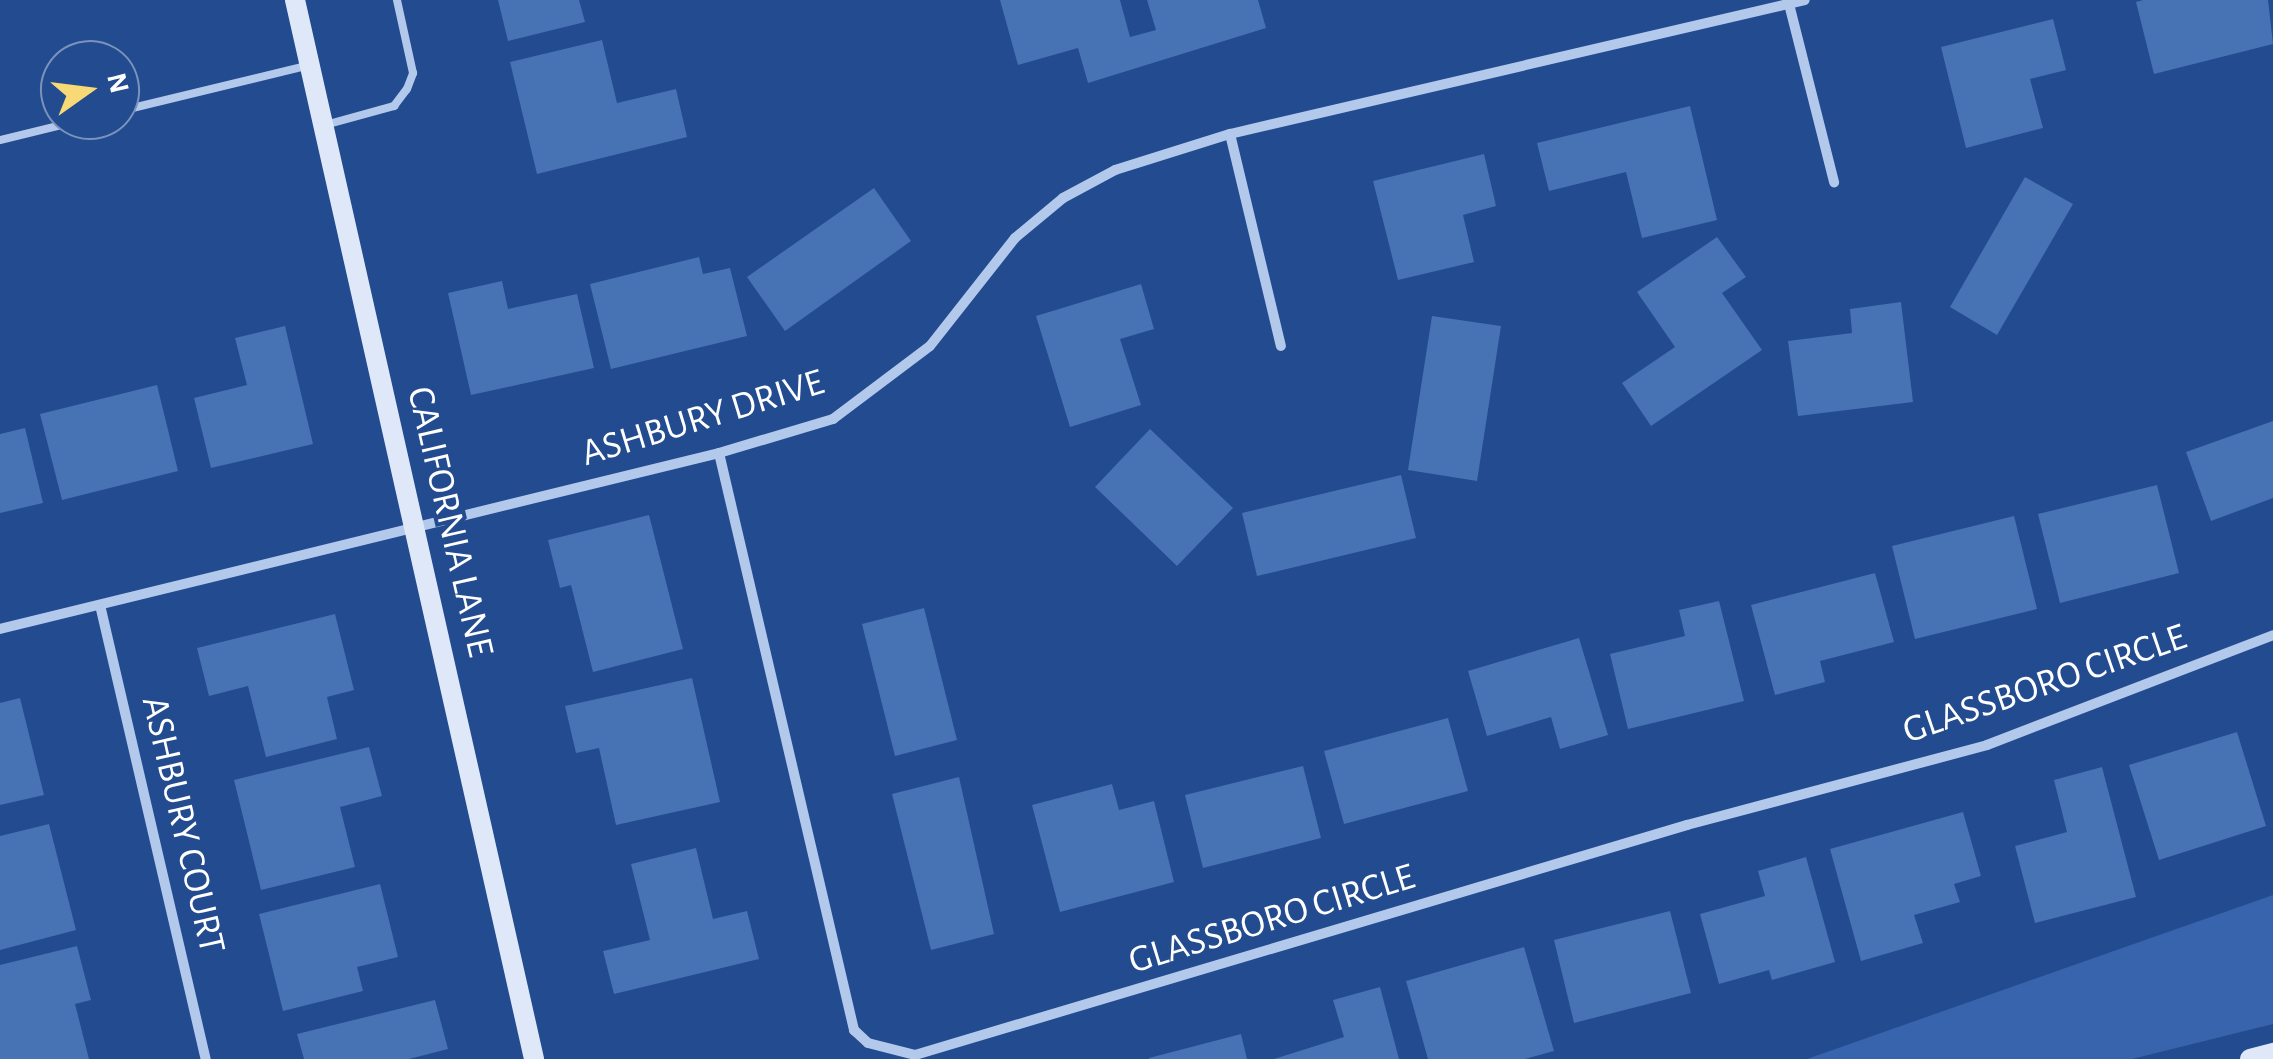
<!DOCTYPE html>
<style>
body{margin:0}
#map{position:relative;width:2273px;height:1059px;overflow:hidden;background:#234b8f;font-family:"Alegreya Sans",sans-serif}
div>[style]{position:absolute}
[style*='--x']{left:calc(var(--x)*1px);top:calc(var(--y)*1px);width:calc(var(--w)*1px);rotate:calc(var(--a)*1deg)}
.green>*{inset:0;background:#3764ac}
.building>*{inset:0;background:#4772b4}
.lane>*{height:8px;margin:-4px;padding:0 4px;transform-origin:4px;border-radius:4px;background:#b3c9ec}
.street>*{height:10px;margin:-5px;padding:0 5px;transform-origin:5px;border-radius:5px;background:#b3c9ec}
.secondary>*{height:20px;margin:-10px;padding:0 10px;transform-origin:10px;border-radius:10px;background:#dfe8f9}
span{translate:-50% -50%;white-space:nowrap;text-align:center;line-height:1.15;-webkit-text-stroke:8px #234b8f;paint-order:stroke}
.street-label{font-size:38px;color:#fff}
.north{position:absolute;left:40px;top:40px;width:100px;height:100px;box-sizing:border-box;background:#234b8f;border:2px solid #7b93bc;border-radius:50%;rotate:76deg;font-size:28px;font-weight:700;line-height:40px;text-align:center;color:#fff}
.north::after{content:'';display:block;margin:auto;width:35px;height:45px;background:#f7da76;clip-path:polygon(50% 0,100% 100%,50% 72%,0 100%)}
</style>
<div id="map">
<div class="green">
<i style="clip-path:polygon(2273px 895px,2273px 1024px,2132px 1059px,1807px 1059px)"></i>
</div>
<div class="building">
<i style="clip-path:polygon(498px 0,579px 0,585px 22px,508px 41px)"></i>
<i style="clip-path:polygon(1000px 0,1120px 0,1130px 37px,1156px 30px,1147px 0,1258px 0,1266px 28px,1088px 83px,1078px 48px,1018px 65px)"></i>
<i style="clip-path:polygon(2143px 0,2268px 0,2273px 44px,2154px 74px,2136px 2px)"></i>
<i style="clip-path:polygon(2053px 19px,2066px 70px,2030px 79px,2043px 128px,1966px 148px,1941px 47px)"></i>
<i style="clip-path:polygon(602px 40px,617px 103px,676px 89px,687px 137px,537px 174px,510px 62px)"></i>
<i style="clip-path:polygon(1690px 106px,1717px 220px,1642px 238px,1626px 172px,1549px 191px,1537px 143px)"></i>
<i style="clip-path:polygon(1484px 154px,1496px 206px,1463px 215px,1474px 262px,1398px 280px,1373px 181px)"></i>
<i style="clip-path:polygon(2025px 177px,2073px 204px,1997px 335px,1950px 307px)"></i>
<i style="clip-path:polygon(874px 188px,911px 241px,785px 331px,747px 277px)"></i>
<i style="clip-path:polygon(1717px 237px,1746px 277px,1722px 293px,1762px 350px,1651px 426px,1622px 383px,1675px 347px,1637px 292px)"></i>
<i style="clip-path:polygon(699px 257px,703px 274px,730px 268px,747px 336px,611px 369px,590px 284px)"></i>
<i style="clip-path:polygon(502px 281px,508px 309px,577px 294px,594px 368px,471px 395px,448px 293px)"></i>
<i style="clip-path:polygon(1141px 284px,1154px 329px,1120px 339px,1141px 405px,1070px 427px,1036px 316px)"></i>
<i style="clip-path:polygon(1901px 302px,1913px 402px,1798px 416px,1788px 341px,1852px 333px,1850px 309px)"></i>
<i style="clip-path:polygon(1432px 316px,1501px 326px,1477px 481px,1408px 470px)"></i>
<i style="clip-path:polygon(285px 326px,313px 444px,211px 468px,194px 398px,247px 385px,235px 338px)"></i>
<i style="clip-path:polygon(157px 385px,178px 471px,62px 500px,40px 414px)"></i>
<i style="clip-path:polygon(2273px 421px,2273px 498px,2211px 521px,2186px 452px)"></i>
<i style="clip-path:polygon(25px 428px,43px 503px,0 513px,0 434px)"></i>
<i style="clip-path:polygon(1150px 429px,1233px 508px,1177px 566px,1095px 487px)"></i>
<i style="clip-path:polygon(1401px 475px,1416px 538px,1257px 576px,1242px 513px)"></i>
<i style="clip-path:polygon(2157px 485px,2179px 573px,2060px 603px,2038px 514px)"></i>
<i style="clip-path:polygon(649px 515px,683px 649px,593px 672px,571px 585px,560px 588px,548px 540px)"></i>
<i style="clip-path:polygon(2014px 516px,2037px 609px,1915px 639px,1892px 546px)"></i>
<i style="clip-path:polygon(1875px 573px,1894px 642px,1820px 661px,1825px 682px,1775px 695px,1751px 605px)"></i>
<i style="clip-path:polygon(1719px 601px,1744px 701px,1628px 729px,1610px 654px,1685px 636px,1679px 610px)"></i>
<i style="clip-path:polygon(924px 608px,957px 740px,895px 756px,862px 624px)"></i>
<i style="clip-path:polygon(335px 614px,354px 690px,327px 697px,337px 739px,266px 757px,248px 686px,209px 696px,197px 648px)"></i>
<i style="clip-path:polygon(1579px 638px,1608px 735px,1560px 749px,1551px 717px,1487px 736px,1468px 671px)"></i>
<i style="clip-path:polygon(692px 678px,720px 802px,616px 825px,599px 748px,576px 753px,565px 706px)"></i>
<i style="clip-path:polygon(20px 698px,44px 795px,0 805px,0 703px)"></i>
<i style="clip-path:polygon(1448px 718px,1468px 791px,1344px 824px,1324px 751px)"></i>
<i style="clip-path:polygon(2237px 732px,2266px 826px,2159px 860px,2129px 765px)"></i>
<i style="clip-path:polygon(369px 747px,382px 796px,340px 807px,355px 867px,261px 890px,234px 780px)"></i>
<i style="clip-path:polygon(1303px 766px,1321px 838px,1203px 868px,1185px 795px)"></i>
<i style="clip-path:polygon(2102px 767px,2136px 897px,2035px 923px,2015px 846px,2067px 832px,2054px 780px)"></i>
<i style="clip-path:polygon(959px 777px,994px 934px,931px 950px,892px 794px)"></i>
<i style="clip-path:polygon(1112px 784px,1119px 810px,1154px 801px,1174px 882px,1060px 912px,1032px 805px)"></i>
<i style="clip-path:polygon(1963px 812px,1981px 876px,1954px 884px,1960px 902px,1914px 915px,1923px 943px,1861px 961px,1830px 849px)"></i>
<i style="clip-path:polygon(49px 824px,76px 930px,0 950px,0 836px)"></i>
<i style="clip-path:polygon(696px 848px,713px 919px,747px 911px,759px 959px,614px 994px,603px 951px,650px 940px,631px 864px)"></i>
<i style="clip-path:polygon(1806px 857px,1835px 962px,1772px 980px,1769px 970px,1719px 984px,1700px 914px,1765px 896px,1758px 871px)"></i>
<i style="clip-path:polygon(380px 884px,398px 957px,357px 967px,363px 991px,283px 1011px,259px 914px)"></i>
<i style="clip-path:polygon(1670px 911px,1691px 993px,1574px 1023px,1554px 940px)"></i>
<i style="clip-path:polygon(77px 946px,91px 1000px,75px 1004px,89px 1059px,0 1059px,0 965px)"></i>
<i style="clip-path:polygon(1524px 947px,1554px 1051px,1525px 1059px,1428px 1059px,1406px 981px)"></i>
<i style="clip-path:polygon(1380px 987px,1399px 1059px,1274px 1059px,1344px 1037px,1333px 1000px)"></i>
<i style="clip-path:polygon(435px 1000px,448px 1049px,409px 1059px,304px 1059px,297px 1034px)"></i>
<i style="clip-path:polygon(1241px 1034px,1247px 1059px,1149px 1059px,1149px 1058px)"></i>
</div>
<div class="lane">
<i style="--x:120;--y:111;--w:195;--a:-13.6"></i>
<i style="--x:325;--y:125;--w:72;--a:-15.4"></i>
<i style="--x:394;--y:106;--w:21;--a:-53"></i>
<i style="--x:407;--y:89;--w:17;--a:-69"></i>
<i style="--x:413;--y:73;--w:75;--a:-102.4"></i>
<i style="--x:0;--y:140;--w:84;--a:-13.7"></i>
</div>
<div class="street">
<i style="--x:1789;--y:4;--w:184;--a:75.8"></i>
<i style="--x:1230;--y:134;--w:218;--a:76.5"></i>
<i style="--x:719;--y:453;--w:593;--a:76.83"></i>
<i style="--x:854;--y:1030;--w:19;--a:43"></i>
<i style="--x:868;--y:1043;--w:49;--a:14.3"></i>
<i style="--x:915;--y:1055;--w:806;--a:-16.59"></i>
<i style="--x:1687;--y:825;--w:310;--a:-14.9"></i>
<i style="--x:1987;--y:745;--w:306;--a:-21"></i>
<i style="--x:100;--y:605;--w:466;--a:76.9"></i>
<i style="--x:0;--y:629;--w:740;--a:-13.75"></i>
<i style="--x:719;--y:453;--w:119;--a:-16.6"></i>
<i style="--x:833;--y:419;--w:121;--a:-37"></i>
<i style="--x:930;--y:346;--w:137;--a:-51.8"></i>
<i style="--x:1015;--y:238;--w:62;--a:-39.8"></i>
<i style="--x:1063;--y:198;--w:59;--a:-28.3"></i>
<i style="--x:1115;--y:170;--w:121;--a:-17.4"></i>
<i style="--x:1230;--y:134;--w:590;--a:-13.12"></i>
</div>
<div class="secondary">
<i style="--x:295;--y:0;--w:1086;--a:77.28"></i>
<i style="--x:2250;--y:1059;--w:24;--a:-15"></i>
</div>
<div class="street-label">
<span style="left:703px;top:419px;rotate:-17deg">ASHBURY DRIVE</span>
<span style="left:449px;top:522px;rotate:77deg">CALIFORNIA LANE</span>
<span style="left:2045px;top:685px;rotate:-19deg">GLASSBORO CIRCLE</span>
<span style="left:182px;top:825px;rotate:77deg">ASHBURY COURT</span>
<span style="left:1272px;top:920px;rotate:-17deg">GLASSBORO CIRCLE</span>
</div>
<div class="north">N</div>
</div>
